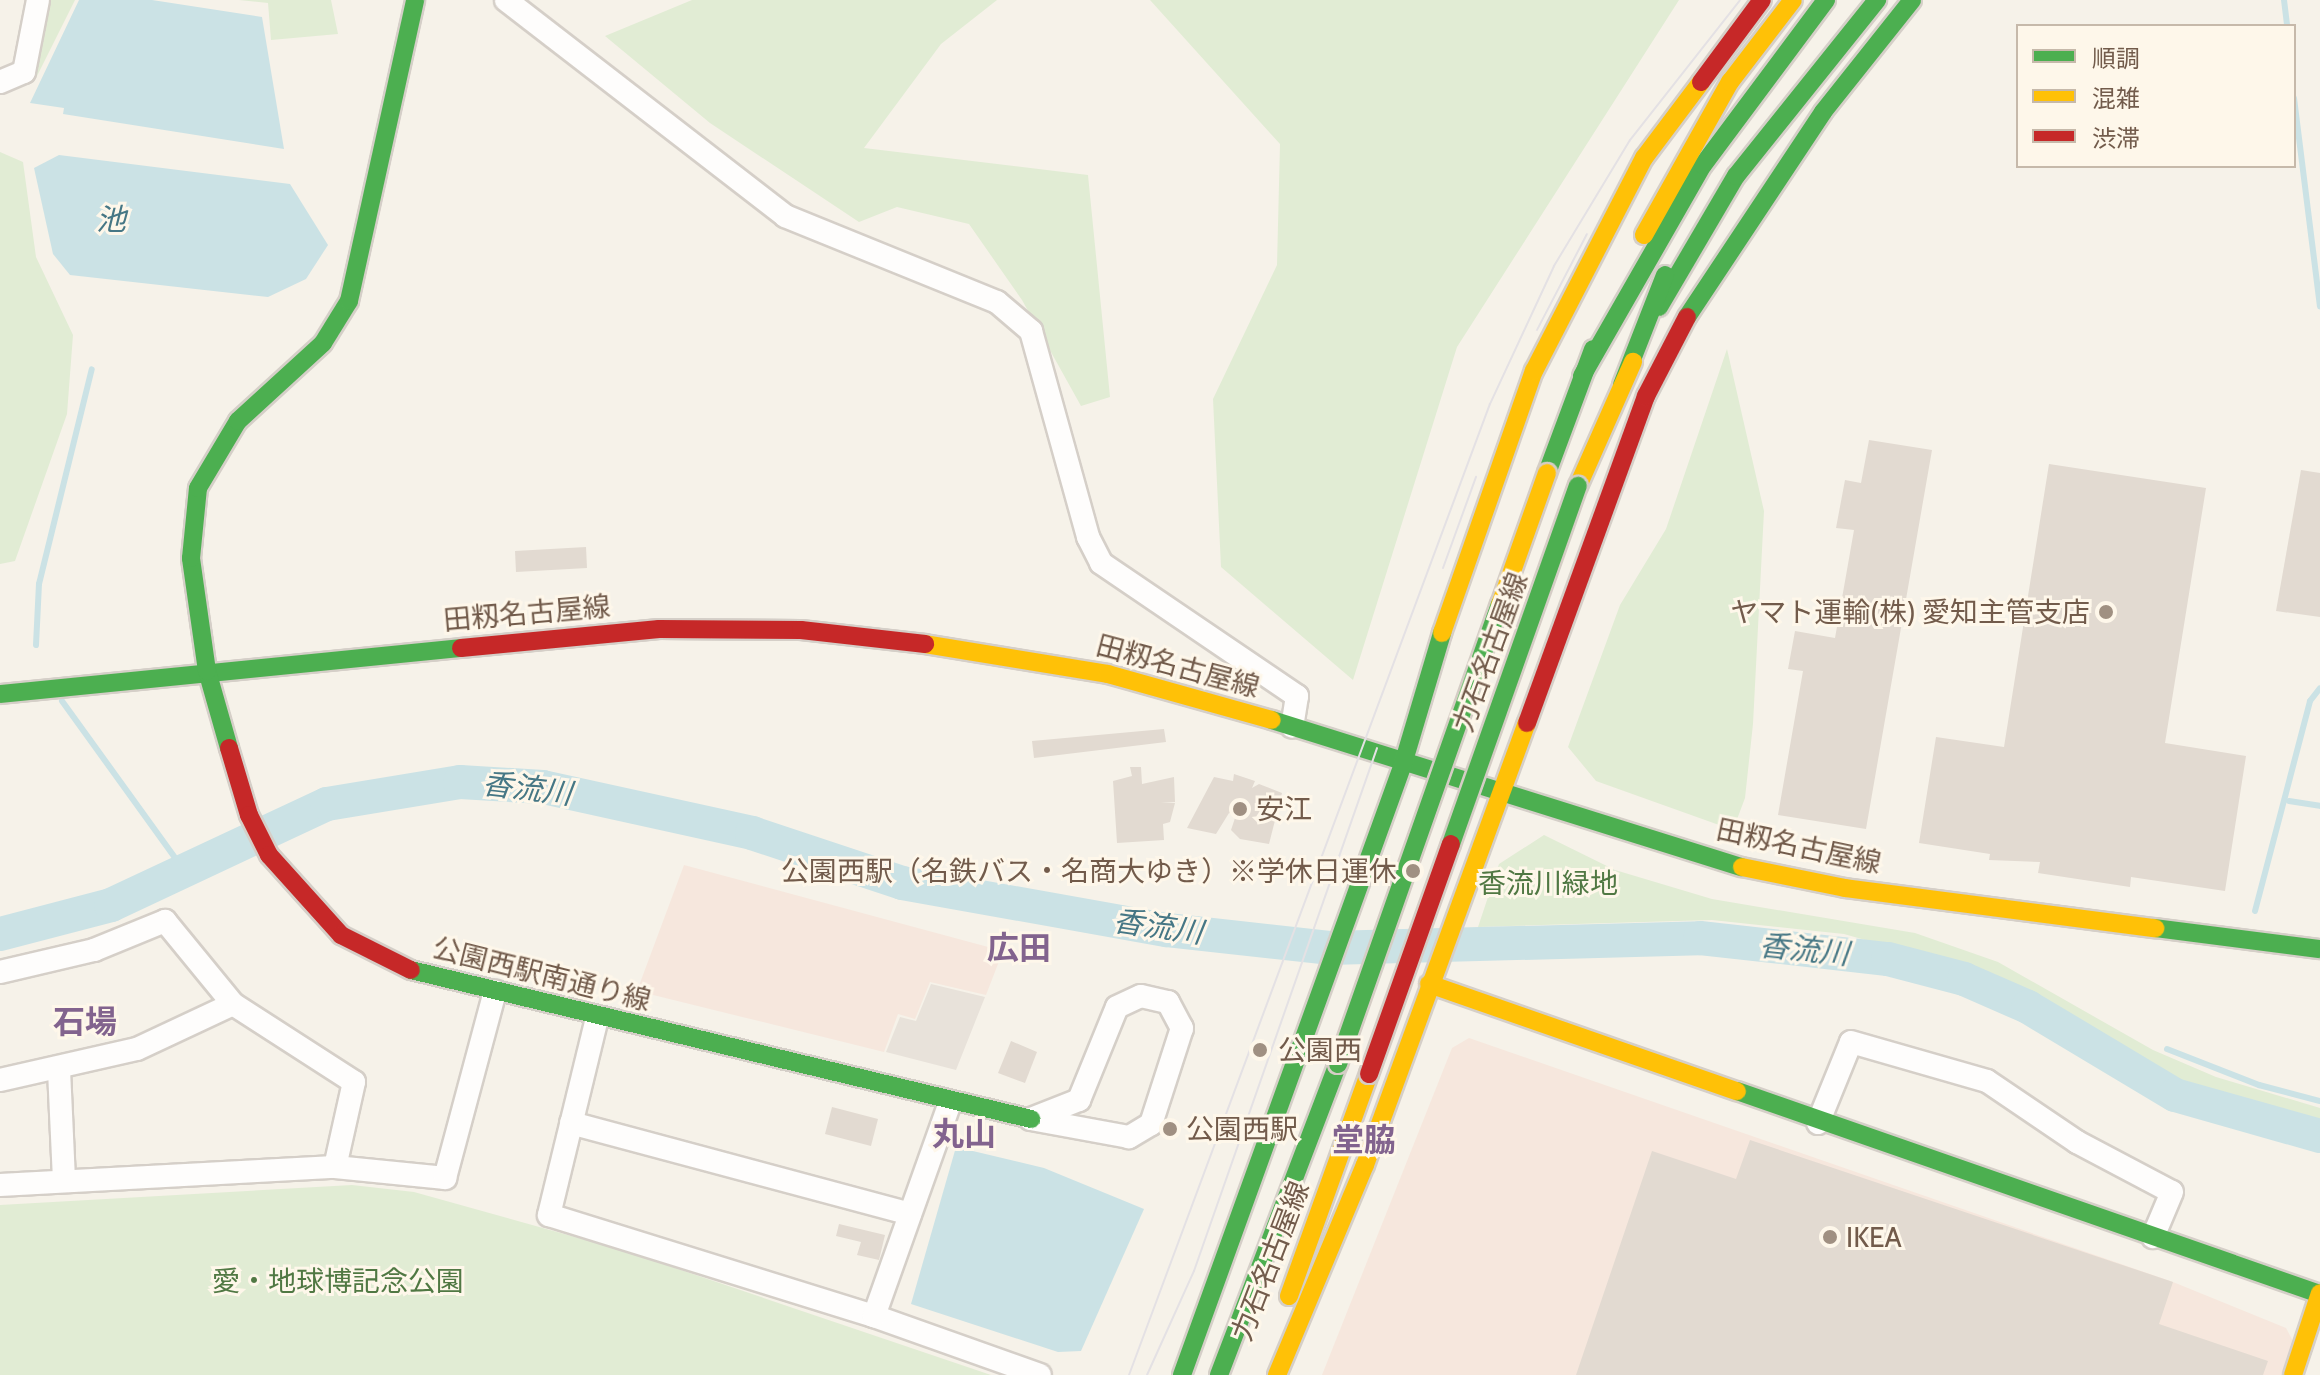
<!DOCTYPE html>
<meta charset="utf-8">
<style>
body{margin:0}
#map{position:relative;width:2320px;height:1375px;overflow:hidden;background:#f6f2e9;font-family:Cabin,"Noto Sans JP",sans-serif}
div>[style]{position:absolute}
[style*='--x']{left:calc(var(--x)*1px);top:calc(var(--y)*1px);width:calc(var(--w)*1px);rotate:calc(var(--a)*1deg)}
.commercial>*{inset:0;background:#f6e7dd}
.industrial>*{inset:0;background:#e8e2da}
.green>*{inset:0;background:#e1ecd4}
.water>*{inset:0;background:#cbe2e5}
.stream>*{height:6px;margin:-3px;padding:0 3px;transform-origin:3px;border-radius:3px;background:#cbe2e5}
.river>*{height:34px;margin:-17px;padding:0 17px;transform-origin:17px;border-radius:17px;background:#cbe2e5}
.building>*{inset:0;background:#e2dad1}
.roads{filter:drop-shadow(2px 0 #d5cfc8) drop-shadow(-2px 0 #d5cfc8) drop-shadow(0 2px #d5cfc8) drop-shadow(0 -2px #d5cfc8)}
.street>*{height:22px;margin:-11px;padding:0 11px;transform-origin:11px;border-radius:11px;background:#fefdfc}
.fast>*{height:18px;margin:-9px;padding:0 9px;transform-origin:9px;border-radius:9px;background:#4caf50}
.slow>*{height:18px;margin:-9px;padding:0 9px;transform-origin:9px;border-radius:9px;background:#ffc107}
.jam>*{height:18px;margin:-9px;padding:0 9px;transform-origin:9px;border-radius:9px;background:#c62828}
.tram>*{height:2px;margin:-1px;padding:0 1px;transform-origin:1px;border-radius:1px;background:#e4e1e4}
.bridges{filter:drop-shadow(2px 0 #d5cdc5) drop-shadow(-2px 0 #d5cdc5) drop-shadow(0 2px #d5cdc5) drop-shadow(0 -2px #d5cdc5)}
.fast-bridge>*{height:18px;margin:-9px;padding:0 9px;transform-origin:9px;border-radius:9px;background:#4caf50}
.slow-bridge>*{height:18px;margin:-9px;padding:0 9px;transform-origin:9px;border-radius:9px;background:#ffc107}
.jam-bridge>*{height:18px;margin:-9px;padding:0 9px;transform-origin:9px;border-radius:9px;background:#c62828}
.dots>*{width:22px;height:22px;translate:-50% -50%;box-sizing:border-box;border:4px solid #fef7ea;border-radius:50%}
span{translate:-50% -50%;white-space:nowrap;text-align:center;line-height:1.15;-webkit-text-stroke:6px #fef7ea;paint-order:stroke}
.poi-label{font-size:28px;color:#725b4b}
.right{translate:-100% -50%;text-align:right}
.left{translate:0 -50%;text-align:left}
.street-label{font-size:28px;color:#725b4b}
.park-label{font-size:28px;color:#507843}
.water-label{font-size:30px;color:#467785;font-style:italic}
.quarter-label{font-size:32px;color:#82638e;font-weight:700}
.legend{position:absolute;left:2016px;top:24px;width:280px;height:144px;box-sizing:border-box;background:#fef7ea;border:2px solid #c6b9aa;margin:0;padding:10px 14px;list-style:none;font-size:24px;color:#725b4b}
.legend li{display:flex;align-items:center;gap:16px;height:40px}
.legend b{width:40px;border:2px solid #c6b9aa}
</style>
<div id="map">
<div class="commercial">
<i style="clip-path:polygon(684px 865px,1003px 951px,986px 995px,930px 982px,915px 1019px,898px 1014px,884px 1052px,637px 991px)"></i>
<i style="clip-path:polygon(1469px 1038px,2173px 1282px,2286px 1328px,2294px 1343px,2282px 1375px,1322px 1375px,1452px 1048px)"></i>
</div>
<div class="industrial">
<i style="clip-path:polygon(931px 984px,985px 997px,956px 1070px,886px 1052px,900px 1017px,916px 1021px)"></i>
</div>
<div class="green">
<i style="clip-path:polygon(51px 0,75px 0,36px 78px)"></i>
<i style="clip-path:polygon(239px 0,331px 0,338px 34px,271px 40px,268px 3px)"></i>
<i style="clip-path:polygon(692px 0,997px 0,941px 44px,864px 148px,1088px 175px,1110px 397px,1081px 406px,1022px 300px,969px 224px,897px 207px,859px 222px,710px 123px,605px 36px)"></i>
<i style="clip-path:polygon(1150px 0,1679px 0,1457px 347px,1353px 680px,1221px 567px,1213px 399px,1277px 265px,1280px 144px)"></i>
<i style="clip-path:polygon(0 152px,23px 162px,36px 257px,73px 335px,67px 414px,15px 561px,0 564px)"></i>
<i style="clip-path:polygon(1727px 349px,1764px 511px,1753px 724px,1745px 798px,1733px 830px,1596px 781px,1568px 747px,1620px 605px,1666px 529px)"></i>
<i style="clip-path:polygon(1544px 835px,1615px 870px,1712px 899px,1915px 933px,1998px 962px,2153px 1050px,2216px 1077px,2320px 1108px,2320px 1127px,2211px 1095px,2142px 1065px,1992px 976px,1844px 934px,1712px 920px,1478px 927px,1499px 864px)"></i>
<i style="clip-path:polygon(352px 1185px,414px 1192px,625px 1251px,991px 1375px,0 1375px,0 1205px)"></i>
</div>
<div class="water">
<i style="clip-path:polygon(79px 0,152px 0,262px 17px,284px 149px,63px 114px,64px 108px,30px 103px)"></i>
<i style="clip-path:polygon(59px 155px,290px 184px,328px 245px,306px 279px,268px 297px,70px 275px,53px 254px,34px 168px)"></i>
<i style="clip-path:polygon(956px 1147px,1044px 1168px,1144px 1209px,1081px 1351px,1058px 1352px,911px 1304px)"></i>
</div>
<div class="stream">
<i style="--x:2284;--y:0;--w:26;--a:83"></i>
<i style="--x:2294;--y:98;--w:210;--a:82.9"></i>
<i style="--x:36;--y:645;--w:61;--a:-87.2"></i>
<i style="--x:39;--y:584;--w:221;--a:-76.2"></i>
<i style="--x:62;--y:701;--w:212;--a:54.2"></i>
<i style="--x:2289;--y:801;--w:31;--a:9"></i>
<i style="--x:2255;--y:911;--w:217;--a:-75.3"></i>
<i style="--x:2310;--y:701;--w:16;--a:-52"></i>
<i style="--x:2167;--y:1049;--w:99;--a:21.4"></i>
<i style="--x:2259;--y:1085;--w:63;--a:14.7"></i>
</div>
<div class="river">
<i style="--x:0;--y:934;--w:115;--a:-14.6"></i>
<i style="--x:111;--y:905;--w:238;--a:-25.1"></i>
<i style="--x:327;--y:804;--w:135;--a:-9.4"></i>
<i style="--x:460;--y:782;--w:83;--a:3.4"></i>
<i style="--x:543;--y:787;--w:214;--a:12.4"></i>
<i style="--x:752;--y:833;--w:158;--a:18.4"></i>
<i style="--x:902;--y:883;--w:269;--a:10.1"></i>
<i style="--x:1167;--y:930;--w:163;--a:6.3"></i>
<i style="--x:1329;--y:948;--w:371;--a:-1.5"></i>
<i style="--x:1700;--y:938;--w:189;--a:6.4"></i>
<i style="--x:1888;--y:959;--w:79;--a:14.7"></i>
<i style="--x:1964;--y:979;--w:70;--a:23.6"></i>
<i style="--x:2028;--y:1007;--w:171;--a:30.9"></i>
<i style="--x:2175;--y:1095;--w:151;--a:15.8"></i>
</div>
<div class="building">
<i style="clip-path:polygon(1869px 440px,1932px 450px,1866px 829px,1778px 815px,1803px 671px,1788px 669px,1795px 631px,1835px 638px,1854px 530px,1836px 528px,1845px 480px,1861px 483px)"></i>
<i style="clip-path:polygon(2049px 464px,2206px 488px,2165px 743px,2246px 756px,2225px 891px,2131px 877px,2130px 887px,2038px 873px,2040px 862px,1989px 860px,1990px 854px,1919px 843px,1936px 737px,2004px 747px)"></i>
<i style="clip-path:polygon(2301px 470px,2320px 473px,2320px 617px,2276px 611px)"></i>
<i style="clip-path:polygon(586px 547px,587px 568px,516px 572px,515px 551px)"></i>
<i style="clip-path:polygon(1164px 729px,1166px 742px,1034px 758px,1032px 741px)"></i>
<i style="clip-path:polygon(1130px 767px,1141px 767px,1142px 784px,1174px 777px,1175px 802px,1161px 803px,1175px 803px,1170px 822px,1163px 824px,1164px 840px,1117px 843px,1113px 781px,1132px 776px)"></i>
<i style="clip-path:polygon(1234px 774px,1255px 781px,1252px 788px,1259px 784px,1282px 793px,1269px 844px,1240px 839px,1231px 830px,1236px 815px,1229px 813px,1216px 834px,1187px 828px,1214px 777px,1233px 781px)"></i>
<i style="clip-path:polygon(1011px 1041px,1037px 1052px,1025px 1083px,998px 1073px)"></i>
<i style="clip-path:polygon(832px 1107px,878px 1119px,871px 1146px,825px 1134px)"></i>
<i style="clip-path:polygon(1750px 1140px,2173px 1282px,2159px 1324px,2268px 1361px,2263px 1375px,1576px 1375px,1652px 1151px,1736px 1179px)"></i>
<i style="clip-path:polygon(839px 1224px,885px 1235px,879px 1260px,857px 1255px,861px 1242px,836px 1236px)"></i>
</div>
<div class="roads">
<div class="street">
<i style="--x:506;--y:0;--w:353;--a:37.7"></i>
<i style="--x:785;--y:216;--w:229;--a:22.1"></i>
<i style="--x:997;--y:302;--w:45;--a:40.5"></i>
<i style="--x:1031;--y:331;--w:214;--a:74.5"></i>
<i style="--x:1088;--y:537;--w:29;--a:63"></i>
<i style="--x:1101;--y:563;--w:237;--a:34.2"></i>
<i style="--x:1297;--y:696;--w:31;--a:99"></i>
<i style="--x:0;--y:82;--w:26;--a:-23"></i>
<i style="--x:24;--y:72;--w:73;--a:-79"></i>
<i style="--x:0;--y:972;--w:97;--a:-13.2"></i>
<i style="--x:94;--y:950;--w:77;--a:-22.2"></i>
<i style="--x:165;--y:921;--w:107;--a:50.7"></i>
<i style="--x:233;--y:1004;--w:144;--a:32.8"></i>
<i style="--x:354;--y:1082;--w:87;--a:102.6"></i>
<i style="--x:1141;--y:996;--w:28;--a:13"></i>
<i style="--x:1168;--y:1002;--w:30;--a:62"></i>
<i style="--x:1182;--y:1028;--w:101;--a:107.9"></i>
<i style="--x:1151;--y:1124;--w:26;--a:149"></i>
<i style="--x:1129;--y:1137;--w:100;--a:-169.6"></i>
<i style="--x:1031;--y:1119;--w:52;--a:-21.6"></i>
<i style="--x:1079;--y:1100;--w:100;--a:-67.8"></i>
<i style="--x:1117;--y:1007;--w:26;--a:-25"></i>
<i style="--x:597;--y:1018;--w:203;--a:103.7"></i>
<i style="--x:549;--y:1215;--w:340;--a:17.3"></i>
<i style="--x:874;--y:1316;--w:176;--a:19.6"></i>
<i style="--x:59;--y:1070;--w:111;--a:87.4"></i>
<i style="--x:0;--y:1080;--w:140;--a:-12.8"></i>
<i style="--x:137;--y:1049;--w:106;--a:-25.1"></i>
<i style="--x:571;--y:1123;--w:351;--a:15"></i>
<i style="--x:1818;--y:1123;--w:87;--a:-67.8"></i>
<i style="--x:1851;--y:1042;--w:141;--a:16"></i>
<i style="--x:1987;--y:1081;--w:109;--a:34.1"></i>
<i style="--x:2077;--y:1142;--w:107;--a:27.8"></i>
<i style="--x:2172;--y:1192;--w:49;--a:112.9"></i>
<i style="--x:0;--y:1185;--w:335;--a:-3.1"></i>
<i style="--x:335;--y:1167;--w:111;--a:5.7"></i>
<i style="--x:445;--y:1178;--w:193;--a:-75"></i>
<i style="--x:874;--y:1316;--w:227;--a:-70.4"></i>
</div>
<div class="fast">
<i style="--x:1659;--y:307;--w:152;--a:-59.6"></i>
<i style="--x:1736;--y:176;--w:226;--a:-51.3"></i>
<i style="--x:1687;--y:317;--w:246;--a:-56.4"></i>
<i style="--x:1823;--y:112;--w:143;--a:-51.5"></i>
<i style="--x:1582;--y:376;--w:243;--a:-60.2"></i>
<i style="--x:1703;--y:165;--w:206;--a:-53.3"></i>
<i style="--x:1622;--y:385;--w:118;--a:-68.6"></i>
<i style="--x:1547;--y:473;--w:132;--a:-69.6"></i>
<i style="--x:0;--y:694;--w:463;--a:-5.7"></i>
<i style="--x:1272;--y:720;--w:492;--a:17.4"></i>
<i style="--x:229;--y:748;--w:80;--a:-105.9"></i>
<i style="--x:207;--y:671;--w:114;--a:-98.1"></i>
<i style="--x:191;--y:558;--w:70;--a:-84.3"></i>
<i style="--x:198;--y:488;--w:78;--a:-59.2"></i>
<i style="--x:238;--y:421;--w:115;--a:-42.5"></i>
<i style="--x:323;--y:343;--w:49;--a:-58.2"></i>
<i style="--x:349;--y:301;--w:308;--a:-77.6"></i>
<i style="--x:2155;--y:928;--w:166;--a:7.3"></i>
<i style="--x:411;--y:970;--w:638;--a:13.51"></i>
<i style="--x:1737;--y:1091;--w:617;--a:19.2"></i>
<i style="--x:1182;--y:1375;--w:650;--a:-70.11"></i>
<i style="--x:1403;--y:764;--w:137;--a:-73.4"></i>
<i style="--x:1219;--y:1375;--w:333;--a:-69.1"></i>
</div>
<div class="slow">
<i style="--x:1644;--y:235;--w:176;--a:-60.7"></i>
<i style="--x:1730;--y:82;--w:103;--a:-52.5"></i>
<i style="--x:1578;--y:486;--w:136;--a:-66.1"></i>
<i style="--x:1442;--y:633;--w:278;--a:-70.7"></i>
<i style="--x:1534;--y:371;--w:240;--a:-62.7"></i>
<i style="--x:1644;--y:158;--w:95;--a:-53.1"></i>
<i style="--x:925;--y:644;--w:185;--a:9.3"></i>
<i style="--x:1108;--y:674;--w:170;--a:15.7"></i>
<i style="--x:1742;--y:867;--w:105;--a:11.5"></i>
<i style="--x:1845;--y:888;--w:313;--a:7.4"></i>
<i style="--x:1429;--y:984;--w:326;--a:19.2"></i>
<i style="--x:1289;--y:1296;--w:236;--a:-70.2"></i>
<i style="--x:1277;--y:1375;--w:228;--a:-67.3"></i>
<i style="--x:1365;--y:1165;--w:471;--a:-69.9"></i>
<i style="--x:2293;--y:1375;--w:86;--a:-71.8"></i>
</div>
<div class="jam">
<i style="--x:1701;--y:82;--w:102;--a:-53.4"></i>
<i style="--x:461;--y:648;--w:199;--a:-5.5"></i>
<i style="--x:659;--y:629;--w:142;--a:0.4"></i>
<i style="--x:801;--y:630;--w:125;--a:6.4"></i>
<i style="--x:1527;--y:723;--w:348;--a:-70"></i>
<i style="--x:1646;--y:396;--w:89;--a:-62.6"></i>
<i style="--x:229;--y:748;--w:70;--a:73.4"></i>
<i style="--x:249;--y:815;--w:45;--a:63.4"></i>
<i style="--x:269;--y:855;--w:108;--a:48"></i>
<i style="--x:341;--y:935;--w:78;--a:26.6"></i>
</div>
</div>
<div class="tram">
<i style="--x:1537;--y:330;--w:108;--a:-62.5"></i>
<i style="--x:1443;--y:568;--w:97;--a:-70.1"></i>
<i style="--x:1129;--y:1375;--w:1036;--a:-69.61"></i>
<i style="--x:1490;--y:404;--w:152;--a:-65.1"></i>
<i style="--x:1554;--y:266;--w:147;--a:-58.9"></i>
<i style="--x:1630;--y:140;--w:178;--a:-51.8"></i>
<i style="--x:1147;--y:1375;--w:114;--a:-65.7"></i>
<i style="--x:1194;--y:1271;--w:554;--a:-70.71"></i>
</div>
<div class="bridges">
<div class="fast-bridge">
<i style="--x:1451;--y:844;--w:380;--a:-70.5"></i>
<i style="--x:1338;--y:1064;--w:487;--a:-70.6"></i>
</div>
<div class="slow-bridge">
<i style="--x:1500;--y:605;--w:140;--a:-70.4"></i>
</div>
<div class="jam-bridge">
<i style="--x:1369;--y:1074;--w:244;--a:-70.4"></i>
</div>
</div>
<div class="dots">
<i style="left:2106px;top:612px;background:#a09082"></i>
<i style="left:1240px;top:809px;background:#a09082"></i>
<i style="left:1413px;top:871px;background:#a09082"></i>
<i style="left:1260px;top:1050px;background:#a09082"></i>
<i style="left:1170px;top:1129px;background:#a09082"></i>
<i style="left:1830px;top:1237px;background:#a09082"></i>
</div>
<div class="poi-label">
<span class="right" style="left:2090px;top:612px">ヤマト運輸(株) 愛知主管支店</span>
<span class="left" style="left:1256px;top:809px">安江</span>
<span class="right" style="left:1397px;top:871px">公園西駅（名鉄バス・名商大ゆき）※学休日運休</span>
<span class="left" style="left:1278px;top:1050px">公園西</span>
<span class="left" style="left:1186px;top:1129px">公園西駅</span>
<span class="left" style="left:1846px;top:1237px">IKEA</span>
</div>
<div class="street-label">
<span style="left:527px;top:613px;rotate:-5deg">田籾名古屋線</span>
<span style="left:1490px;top:652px;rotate:-70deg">力石名古屋線</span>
<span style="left:1178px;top:666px;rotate:15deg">田籾名古屋線</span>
<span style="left:1799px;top:846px;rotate:12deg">田籾名古屋線</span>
<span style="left:542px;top:974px;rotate:14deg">公園西駅南通り線</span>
<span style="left:1270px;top:1261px;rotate:-69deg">力石名古屋線</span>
</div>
<div class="park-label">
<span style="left:1548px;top:883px">香流川緑地</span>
<span style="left:338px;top:1281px">愛・地球博記念公園</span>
</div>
<div class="water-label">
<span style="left:111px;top:220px">池</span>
<span style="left:527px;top:789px;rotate:7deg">香流川</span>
<span style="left:1158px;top:927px;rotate:8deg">香流川</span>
<span style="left:1804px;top:950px;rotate:6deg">香流川</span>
</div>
<div class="quarter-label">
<span style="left:1019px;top:948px">広田</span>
<span style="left:85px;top:1022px">石場</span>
<span style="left:964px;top:1134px">丸山</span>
<span style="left:1364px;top:1140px">堂脇</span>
</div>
<ul class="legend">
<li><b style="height:10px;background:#4caf50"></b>順調</li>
<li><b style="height:10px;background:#ffc107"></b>混雑</li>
<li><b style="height:10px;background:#c62828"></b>渋滞</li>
</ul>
</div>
